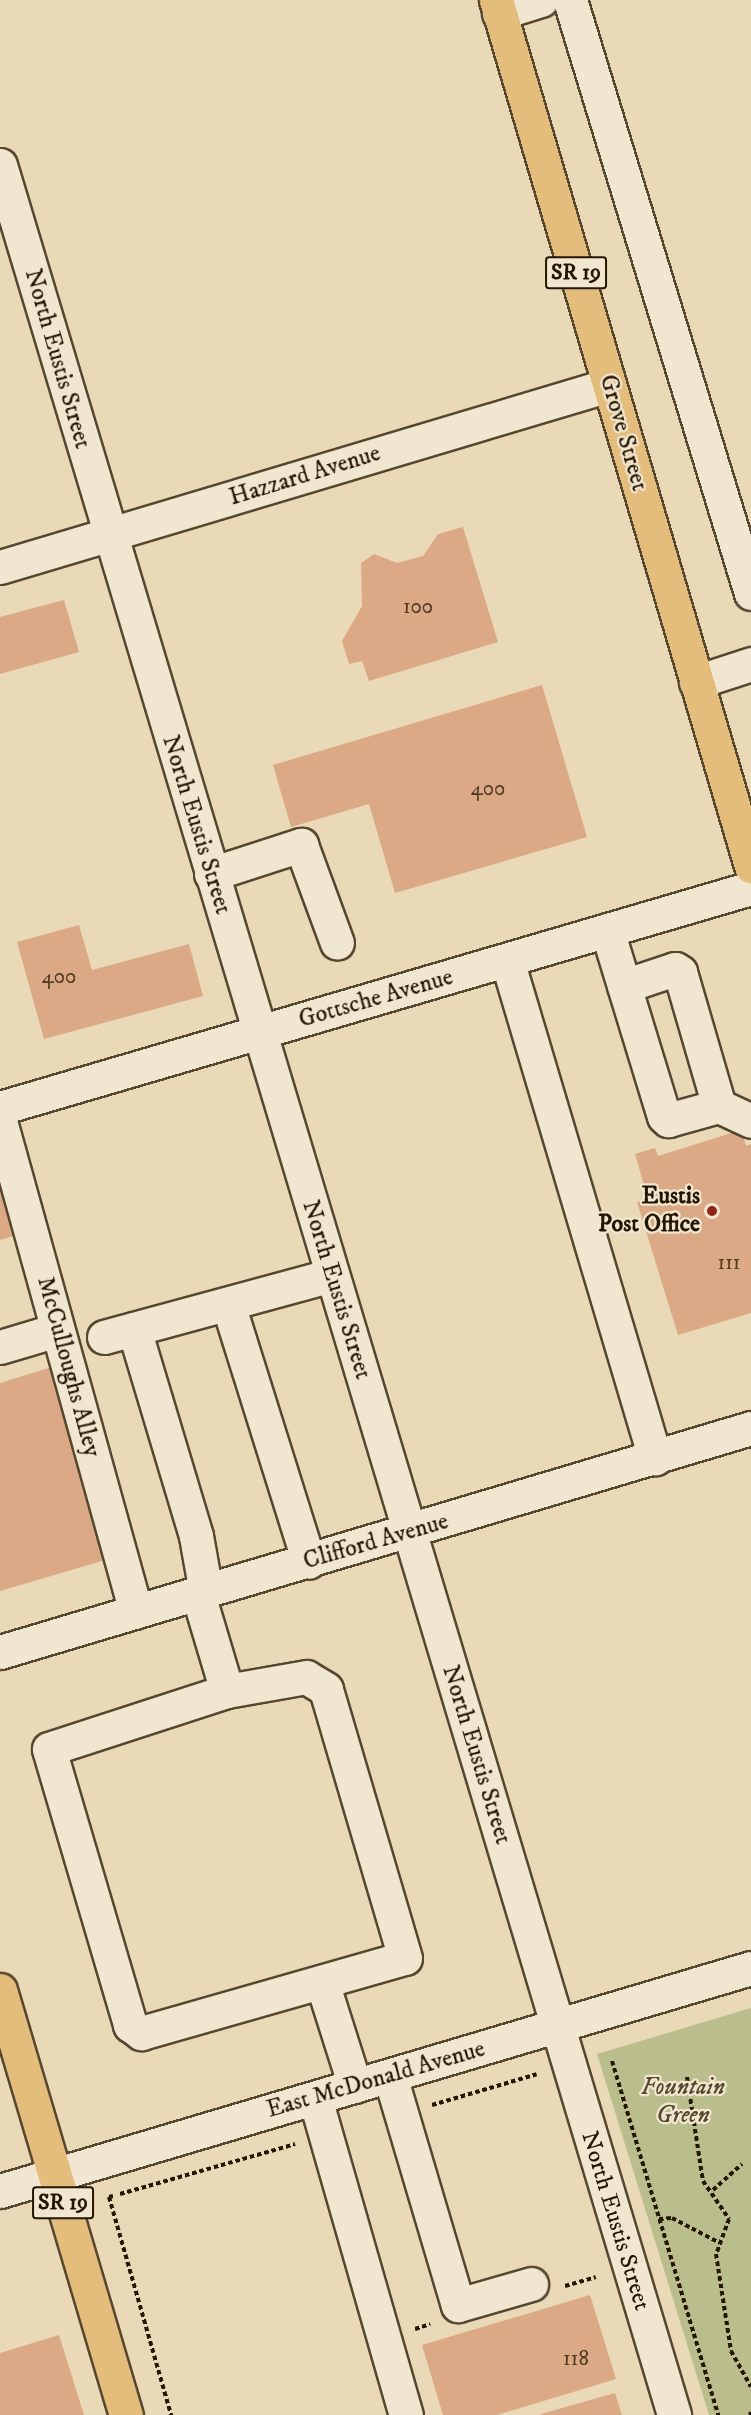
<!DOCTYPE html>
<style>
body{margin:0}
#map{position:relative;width:751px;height:2415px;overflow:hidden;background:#e9d9b7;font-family:"IM FELL DW Pica",serif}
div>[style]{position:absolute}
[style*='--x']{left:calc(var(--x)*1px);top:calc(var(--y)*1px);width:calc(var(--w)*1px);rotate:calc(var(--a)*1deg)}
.green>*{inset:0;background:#babe8c}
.building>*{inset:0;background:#dba985}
.path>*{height:4px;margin-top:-2px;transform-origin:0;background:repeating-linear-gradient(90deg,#251602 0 4.5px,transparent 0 7.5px)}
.roads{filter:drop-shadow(2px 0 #56472f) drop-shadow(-2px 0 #56472f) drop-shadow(0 2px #56472f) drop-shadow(0 -2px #56472f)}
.minor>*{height:33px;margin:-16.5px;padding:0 16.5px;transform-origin:16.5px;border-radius:16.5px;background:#f1e6d0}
.major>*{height:33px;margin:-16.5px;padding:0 16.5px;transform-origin:16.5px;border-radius:16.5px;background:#e4bc7c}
.dots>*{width:16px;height:16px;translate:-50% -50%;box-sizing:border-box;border:3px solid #f1e6d0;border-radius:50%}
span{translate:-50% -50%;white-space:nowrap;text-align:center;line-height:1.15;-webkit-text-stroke:4.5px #f1e6d0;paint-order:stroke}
.number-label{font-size:21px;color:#523b23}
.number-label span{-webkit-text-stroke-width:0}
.shield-label span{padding:2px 4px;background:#f1e6d0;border:2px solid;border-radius:4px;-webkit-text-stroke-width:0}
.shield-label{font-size:22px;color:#251602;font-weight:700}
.street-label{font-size:24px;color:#251602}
.poi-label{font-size:24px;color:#251602;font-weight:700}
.right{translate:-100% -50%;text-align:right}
.park-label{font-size:24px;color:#52482b;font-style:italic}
</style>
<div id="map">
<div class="green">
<i style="clip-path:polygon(751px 2008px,751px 2415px,709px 2415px,597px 2054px)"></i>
</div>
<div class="building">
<i style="clip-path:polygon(463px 527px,498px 642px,369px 681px,362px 661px,349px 664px,342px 641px,362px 606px,361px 563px,374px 554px,397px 563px,423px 556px,438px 534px)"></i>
<i style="clip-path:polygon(64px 600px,79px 652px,0 674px,0 617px)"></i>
<i style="clip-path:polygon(542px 685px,587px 837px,395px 893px,369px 804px,291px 827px,273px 765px)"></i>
<i style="clip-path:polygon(79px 925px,92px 970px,189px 944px,203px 996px,44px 1039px,17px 942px)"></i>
<i style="clip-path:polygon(741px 1130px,746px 1146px,751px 1144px,751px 1313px,678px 1335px,637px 1202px,648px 1199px,635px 1154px,655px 1148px,658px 1156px)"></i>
<i style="clip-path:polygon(0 1180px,17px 1235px,0 1240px)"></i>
<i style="clip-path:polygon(55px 1366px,112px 1558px,0 1591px,0 1383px)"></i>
<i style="clip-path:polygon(590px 2295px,616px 2379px,497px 2415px,443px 2415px,422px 2345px)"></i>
<i style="clip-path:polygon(59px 2335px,84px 2415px,0 2415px,0 2353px)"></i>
<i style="clip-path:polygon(615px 2393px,622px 2415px,541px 2415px,541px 2414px)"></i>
</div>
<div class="path">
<i style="--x:612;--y:2061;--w:370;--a:73.3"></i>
<i style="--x:687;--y:2077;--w:105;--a:81.3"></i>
<i style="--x:703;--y:2181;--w:46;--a:55.6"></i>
<i style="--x:729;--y:2219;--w:37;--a:110"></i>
<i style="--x:716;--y:2254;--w:98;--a:81.2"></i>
<i style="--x:731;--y:2351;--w:41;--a:60.9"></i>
<i style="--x:432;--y:2105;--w:109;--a:-16.4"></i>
<i style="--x:713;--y:2190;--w:39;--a:-42"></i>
<i style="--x:120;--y:2194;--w:182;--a:-15.9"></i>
<i style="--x:113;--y:2196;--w:4;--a:166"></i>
<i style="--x:109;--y:2197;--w:227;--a:74.1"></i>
<i style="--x:659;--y:2219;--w:13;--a:-4"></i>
<i style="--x:672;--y:2218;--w:54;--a:27.5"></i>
<i style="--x:565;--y:2286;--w:32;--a:-16"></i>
<i style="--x:415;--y:2329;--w:16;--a:-18"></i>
<i style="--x:750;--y:2415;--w:3;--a:-72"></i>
</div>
<div class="roads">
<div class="minor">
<i style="--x:570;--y:0;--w:620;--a:73.03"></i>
<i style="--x:499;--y:13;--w:44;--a:-17.2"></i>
<i style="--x:0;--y:165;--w:2349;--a:73.32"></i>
<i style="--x:0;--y:567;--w:636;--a:-16.64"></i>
<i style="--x:696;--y:682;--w:58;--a:-18.1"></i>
<i style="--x:211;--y:874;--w:95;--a:-17.9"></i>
<i style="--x:301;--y:845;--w:104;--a:69.8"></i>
<i style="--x:607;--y:930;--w:195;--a:73"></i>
<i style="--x:664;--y:1116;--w:6;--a:45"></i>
<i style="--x:668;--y:1120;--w:53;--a:-15.4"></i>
<i style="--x:719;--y:1106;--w:35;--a:25"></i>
<i style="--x:507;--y:960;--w:520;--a:73.45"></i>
<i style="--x:624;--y:986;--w:54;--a:-18.4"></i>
<i style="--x:675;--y:969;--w:6;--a:31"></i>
<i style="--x:680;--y:972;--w:140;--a:73.8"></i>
<i style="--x:0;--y:1108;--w:783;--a:-16.33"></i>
<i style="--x:0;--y:1121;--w:509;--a:74.52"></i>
<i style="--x:228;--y:1304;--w:270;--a:72.6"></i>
<i style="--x:134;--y:1329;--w:216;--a:73.3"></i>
<i style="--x:196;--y:1536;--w:57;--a:79.9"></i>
<i style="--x:104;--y:1337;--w:236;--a:-15.2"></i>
<i style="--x:0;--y:1347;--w:59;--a:-16.6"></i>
<i style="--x:198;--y:1594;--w:101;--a:73.4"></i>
<i style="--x:227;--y:1691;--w:187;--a:162"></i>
<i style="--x:49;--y:1749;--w:288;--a:73.6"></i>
<i style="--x:130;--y:2025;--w:14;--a:36"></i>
<i style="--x:141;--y:2033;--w:274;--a:-15.9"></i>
<i style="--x:405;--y:1958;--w:280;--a:-106.4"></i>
<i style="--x:326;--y:1689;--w:23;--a:-149"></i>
<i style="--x:306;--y:1677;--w:80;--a:170"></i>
<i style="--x:0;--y:1652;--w:784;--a:-16.61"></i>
<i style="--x:322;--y:1982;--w:109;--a:72.4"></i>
<i style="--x:390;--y:2076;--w:239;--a:73.5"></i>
<i style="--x:458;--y:2305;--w:76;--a:-16"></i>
<i style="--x:315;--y:2098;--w:330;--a:74"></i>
<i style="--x:0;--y:2191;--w:783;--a:-16.54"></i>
</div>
<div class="major">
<i style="--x:496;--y:0;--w:903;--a:73.59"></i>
<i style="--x:0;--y:1990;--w:443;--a:73.5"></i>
</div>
</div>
<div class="dots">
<i style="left:712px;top:1211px;background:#8f2418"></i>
</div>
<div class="number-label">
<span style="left:418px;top:607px">100</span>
<span style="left:488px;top:789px">400</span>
<span style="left:59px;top:977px">400</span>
<span style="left:729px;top:1263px">111</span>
<span style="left:576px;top:2359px">118</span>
</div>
<div class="shield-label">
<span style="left:576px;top:273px">SR 19</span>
<span style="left:63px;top:2203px">SR 19</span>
</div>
<div class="street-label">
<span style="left:57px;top:359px;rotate:74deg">North Eustis Street</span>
<span style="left:623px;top:433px;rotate:74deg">Grove Street</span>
<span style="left:305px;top:476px;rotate:-17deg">Hazzard Avenue</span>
<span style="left:196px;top:825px;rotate:73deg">North Eustis Street</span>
<span style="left:376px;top:999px;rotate:-16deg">Gottsche Avenue</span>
<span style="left:336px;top:1290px;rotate:73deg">North Eustis Street</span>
<span style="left:68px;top:1367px;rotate:75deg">McCulloughs Alley</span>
<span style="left:376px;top:1542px;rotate:-16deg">Clifford Avenue</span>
<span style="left:476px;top:1755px;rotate:73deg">North Eustis Street</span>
<span style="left:376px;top:2080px;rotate:-16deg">East McDonald Avenue</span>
<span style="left:615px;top:2221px;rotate:73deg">North Eustis Street</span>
</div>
<div class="poi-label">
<span class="right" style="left:700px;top:1211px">Eustis<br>Post Office</span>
</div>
<div class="park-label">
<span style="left:683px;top:2102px">Fountain<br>Green</span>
</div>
</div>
